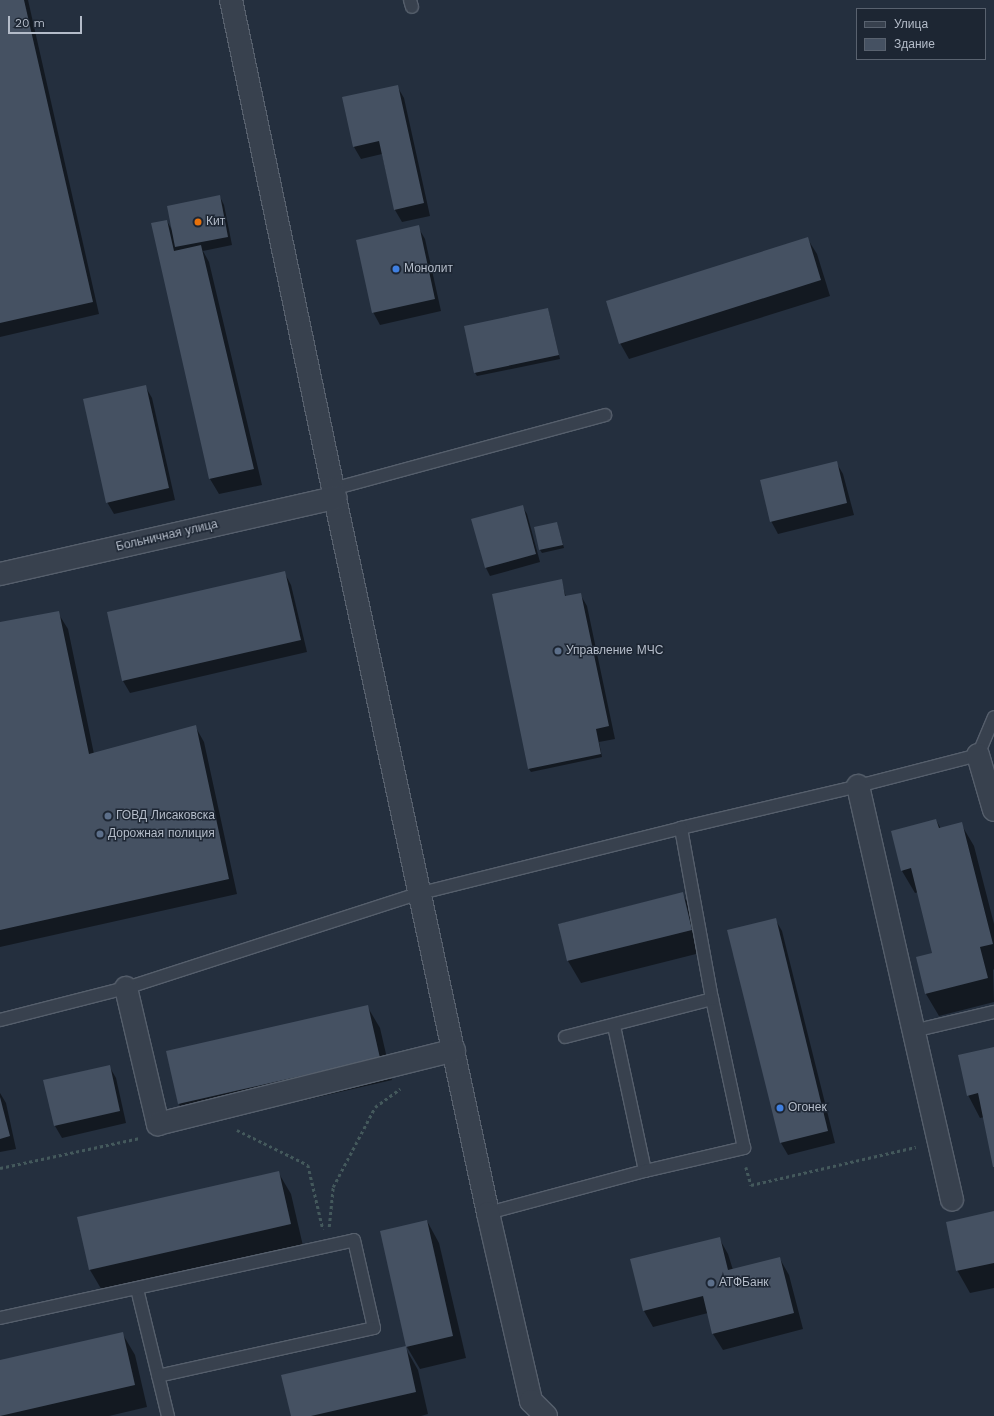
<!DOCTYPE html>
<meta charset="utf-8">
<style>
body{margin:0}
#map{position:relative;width:994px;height:1416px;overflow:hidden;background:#242f3e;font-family:"Work Sans",sans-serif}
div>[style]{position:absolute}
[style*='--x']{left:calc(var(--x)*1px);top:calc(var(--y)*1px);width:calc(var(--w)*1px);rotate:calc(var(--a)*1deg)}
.shadow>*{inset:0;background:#0007}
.building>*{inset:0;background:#455162}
.path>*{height:2.5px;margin-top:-1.25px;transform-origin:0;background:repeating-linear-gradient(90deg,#44595c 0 3px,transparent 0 6px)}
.roads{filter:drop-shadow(1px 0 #565f6c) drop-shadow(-1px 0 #565f6c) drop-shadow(0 1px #565f6c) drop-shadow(0 -1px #565f6c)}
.lane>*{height:12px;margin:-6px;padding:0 6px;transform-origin:6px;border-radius:6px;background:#38414e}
.street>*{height:22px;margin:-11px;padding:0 11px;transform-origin:11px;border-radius:11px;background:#38414e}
.dots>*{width:11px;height:11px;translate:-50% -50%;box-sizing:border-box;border:2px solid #1d2633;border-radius:50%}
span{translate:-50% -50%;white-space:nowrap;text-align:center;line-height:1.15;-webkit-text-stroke:3px #1d2633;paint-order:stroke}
.poi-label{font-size:12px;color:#b4bcc9}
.left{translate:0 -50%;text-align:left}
.street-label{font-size:12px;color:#b4bcc9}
.legend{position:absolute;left:856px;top:8px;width:130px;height:52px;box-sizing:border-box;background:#1d2633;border:1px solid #59626f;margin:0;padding:5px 7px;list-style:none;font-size:12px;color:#b4bcc9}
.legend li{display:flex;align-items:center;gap:8px;height:20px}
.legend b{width:20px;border:1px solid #59626f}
.scale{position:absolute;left:8px;top:16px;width:74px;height:18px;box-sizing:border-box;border:2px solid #b4bcc9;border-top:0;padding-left:5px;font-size:12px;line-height:14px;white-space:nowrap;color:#b4bcc9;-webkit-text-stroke:3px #1d2633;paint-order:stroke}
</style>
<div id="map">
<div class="shadow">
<i style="clip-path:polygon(0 0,28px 0,99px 314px,0 337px)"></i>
<i style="clip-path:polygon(397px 86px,404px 98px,430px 216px,402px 222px,395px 210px,382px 154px,361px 159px,354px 147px)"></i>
<i style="clip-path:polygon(220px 197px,224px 205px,232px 245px,203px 251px,209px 262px,262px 485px,219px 494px,210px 479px,167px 221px,173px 232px)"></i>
<i style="clip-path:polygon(418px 227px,425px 239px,441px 311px,380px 325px,373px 312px)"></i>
<i style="clip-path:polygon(807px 238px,817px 254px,830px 296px,629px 359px,620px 343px)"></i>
<i style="clip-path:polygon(548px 309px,560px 359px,477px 376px,475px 373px)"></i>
<i style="clip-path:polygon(145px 386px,152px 398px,175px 500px,114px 514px,107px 502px)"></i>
<i style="clip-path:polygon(836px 462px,843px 474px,854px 515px,778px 534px,771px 521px)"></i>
<i style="clip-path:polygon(522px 506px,527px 514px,540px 562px,490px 576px,486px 568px)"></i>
<i style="clip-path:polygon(557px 523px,564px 548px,542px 553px,540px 550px)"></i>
<i style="clip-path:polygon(284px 572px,291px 585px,307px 652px,130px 693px,123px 681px)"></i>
<i style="clip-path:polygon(561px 580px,566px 597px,580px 594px,587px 606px,615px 739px,599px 742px,602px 757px,531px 772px,529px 769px)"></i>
<i style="clip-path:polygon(58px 613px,68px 629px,94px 754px,195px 726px,204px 742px,237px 894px,0 947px,0 623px)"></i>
<i style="clip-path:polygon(936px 820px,941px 829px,961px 824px,974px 846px,994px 924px,994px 969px,993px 970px,994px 1002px,939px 1016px,926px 994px,917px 958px,934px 954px,918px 892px,915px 893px,902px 871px)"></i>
<i style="clip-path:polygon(682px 893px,695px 916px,704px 952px,581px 983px,568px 961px,559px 924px)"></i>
<i style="clip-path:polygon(775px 919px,782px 931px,835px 1143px,788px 1155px,781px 1143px)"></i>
<i style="clip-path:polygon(367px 1006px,380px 1028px,392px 1080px,192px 1126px,179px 1104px)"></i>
<i style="clip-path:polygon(994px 1048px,994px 1165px,984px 1117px,980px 1118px,968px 1095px)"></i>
<i style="clip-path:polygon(109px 1066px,116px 1078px,126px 1123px,62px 1138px,55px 1126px)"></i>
<i style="clip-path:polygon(0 1093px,6px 1103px,16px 1149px,0 1152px)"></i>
<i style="clip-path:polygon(278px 1172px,291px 1194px,303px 1246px,103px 1292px,90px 1270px,78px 1218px)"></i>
<i style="clip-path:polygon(994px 1213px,994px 1288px,970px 1293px,957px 1270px)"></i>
<i style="clip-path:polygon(427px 1221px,439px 1243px,466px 1358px,420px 1369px,407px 1347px)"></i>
<i style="clip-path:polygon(719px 1238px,728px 1254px,733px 1270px,780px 1259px,789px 1275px,803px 1329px,723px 1350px,713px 1334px,708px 1313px,653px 1327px,644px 1311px)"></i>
<i style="clip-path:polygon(122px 1333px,135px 1355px,147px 1407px,109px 1416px,0 1416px,0 1361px)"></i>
<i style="clip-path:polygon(405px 1347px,418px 1370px,428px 1414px,421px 1416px,292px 1416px)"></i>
</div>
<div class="building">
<i style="clip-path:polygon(0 0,24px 0,93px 302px,0 323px)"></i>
<i style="clip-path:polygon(398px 85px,424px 203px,394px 210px,379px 141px,353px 147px,342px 97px)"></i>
<i style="clip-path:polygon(220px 195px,228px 237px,175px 247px,167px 206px)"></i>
<i style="clip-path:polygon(167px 220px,174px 251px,201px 245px,254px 469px,209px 479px,151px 223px)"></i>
<i style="clip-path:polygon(419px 225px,435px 299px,372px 313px,356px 240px)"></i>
<i style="clip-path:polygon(808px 237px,821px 280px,619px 344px,606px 301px)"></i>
<i style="clip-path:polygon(548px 308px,559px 355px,474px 373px,464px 326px)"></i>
<i style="clip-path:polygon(146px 385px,169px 488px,106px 503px,83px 399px)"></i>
<i style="clip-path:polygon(837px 461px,847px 503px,770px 522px,760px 480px)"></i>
<i style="clip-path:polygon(523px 505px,536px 554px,485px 568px,471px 519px)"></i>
<i style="clip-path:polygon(557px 522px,563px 545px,539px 550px,534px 527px)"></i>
<i style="clip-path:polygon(285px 571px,301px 640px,122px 681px,107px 612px)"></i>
<i style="clip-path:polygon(562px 579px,565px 596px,581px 593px,609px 726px,596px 729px,601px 754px,528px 769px,492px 594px)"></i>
<i style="clip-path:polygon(59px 611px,89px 754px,196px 725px,229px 879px,0 930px,0 622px)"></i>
<i style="clip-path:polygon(936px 819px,939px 828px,962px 822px,993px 944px,980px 947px,988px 978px,925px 994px,916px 957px,932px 953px,911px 868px,901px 871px,891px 831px)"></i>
<i style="clip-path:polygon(683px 892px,692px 930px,567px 961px,558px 924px)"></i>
<i style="clip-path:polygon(776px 918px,828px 1131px,780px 1143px,727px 930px)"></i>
<i style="clip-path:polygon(368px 1005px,380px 1058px,178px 1104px,166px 1051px)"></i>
<i style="clip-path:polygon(994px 1047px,994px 1167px,993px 1167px,978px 1093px,967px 1096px,958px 1055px)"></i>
<i style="clip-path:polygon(110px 1065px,120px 1111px,54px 1126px,43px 1080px)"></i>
<i style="clip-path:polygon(0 1097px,10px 1136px,0 1139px)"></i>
<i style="clip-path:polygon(279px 1171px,291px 1224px,89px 1270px,77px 1217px)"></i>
<i style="clip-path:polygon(994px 1211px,994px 1263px,956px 1271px,946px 1222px)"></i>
<i style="clip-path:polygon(427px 1220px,453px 1336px,406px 1347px,380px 1231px)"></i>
<i style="clip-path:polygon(720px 1237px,728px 1270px,780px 1257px,794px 1313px,712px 1334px,703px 1296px,643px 1311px,630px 1259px)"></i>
<i style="clip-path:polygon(123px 1332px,135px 1385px,0 1416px,0 1360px)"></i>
<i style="clip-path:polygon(406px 1346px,416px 1392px,311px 1416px,291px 1416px,281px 1375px)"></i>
</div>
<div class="path">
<i style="--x:237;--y:1130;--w:79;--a:26.2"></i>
<i style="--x:308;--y:1165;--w:66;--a:76.8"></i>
<i style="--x:746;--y:1167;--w:19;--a:74"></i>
<i style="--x:751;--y:1185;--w:169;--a:-13"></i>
<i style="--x:0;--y:1168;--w:143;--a:-12.1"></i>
<i style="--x:329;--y:1227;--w:40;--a:-84.3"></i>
<i style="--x:333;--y:1187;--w:90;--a:-62.3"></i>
<i style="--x:375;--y:1107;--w:31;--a:-36"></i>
</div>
<div class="roads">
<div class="lane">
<i style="--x:410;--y:0;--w:7;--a:74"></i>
<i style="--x:333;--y:489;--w:282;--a:-15.2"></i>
<i style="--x:0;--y:1020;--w:130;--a:-14.3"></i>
<i style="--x:126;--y:988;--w:310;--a:-17.9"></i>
<i style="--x:421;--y:893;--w:268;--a:-14"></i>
<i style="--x:681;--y:828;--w:182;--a:-13.3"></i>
<i style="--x:858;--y:786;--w:124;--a:-14.5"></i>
<i style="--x:978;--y:755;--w:41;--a:-67.2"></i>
<i style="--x:614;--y:1026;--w:148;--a:77.9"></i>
<i style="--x:913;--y:1031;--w:83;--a:-13.2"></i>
<i style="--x:565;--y:1037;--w:152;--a:-14.5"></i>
<i style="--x:488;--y:1213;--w:163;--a:-15"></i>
<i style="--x:645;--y:1171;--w:102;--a:-13.1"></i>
<i style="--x:744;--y:1148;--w:152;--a:-102.1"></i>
<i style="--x:712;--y:999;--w:174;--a:-100.3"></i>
<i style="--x:137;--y:1289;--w:131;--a:76.3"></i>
<i style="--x:0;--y:1318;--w:362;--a:-12.4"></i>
<i style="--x:354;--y:1240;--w:90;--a:77.2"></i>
<i style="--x:374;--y:1328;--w:221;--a:167.5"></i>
</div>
<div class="street">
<i style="--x:231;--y:0;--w:500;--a:78.2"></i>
<i style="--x:333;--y:489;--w:740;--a:77.92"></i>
<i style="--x:488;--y:1213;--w:193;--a:77.1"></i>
<i style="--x:531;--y:1401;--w:21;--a:45"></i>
<i style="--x:0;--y:574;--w:344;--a:-12.8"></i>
<i style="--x:978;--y:755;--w:57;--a:73.8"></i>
<i style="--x:858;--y:786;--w:424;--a:77.2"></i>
<i style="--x:126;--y:988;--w:140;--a:76.8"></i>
<i style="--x:158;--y:1124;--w:305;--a:-14"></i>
</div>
</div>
<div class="dots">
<i style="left:198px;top:222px;background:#e8710a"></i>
<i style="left:396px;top:269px;background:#3f7fe0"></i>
<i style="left:558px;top:651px;background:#5c6f8a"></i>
<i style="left:108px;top:816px;background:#5c6f8a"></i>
<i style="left:100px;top:834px;background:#5c6f8a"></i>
<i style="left:780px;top:1108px;background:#3f7fe0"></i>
<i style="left:711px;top:1283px;background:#5c6f8a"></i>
</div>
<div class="poi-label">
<span class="left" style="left:206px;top:222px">Кит</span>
<span class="left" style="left:404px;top:269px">Монолит</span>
<span class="left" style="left:566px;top:651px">Управление МЧС</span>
<span class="left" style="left:116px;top:816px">ГОВД Лисаковска</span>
<span class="left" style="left:108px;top:834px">Дорожная полиция</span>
<span class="left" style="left:788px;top:1108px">Огонек</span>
<span class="left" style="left:719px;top:1283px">АТФБанк</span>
</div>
<div class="street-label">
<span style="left:167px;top:536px;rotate:-13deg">Больничная улица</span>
</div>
<ul class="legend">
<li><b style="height:5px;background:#38414e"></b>Улица</li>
<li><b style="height:11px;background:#455162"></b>Здание</li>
</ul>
<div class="scale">20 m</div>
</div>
